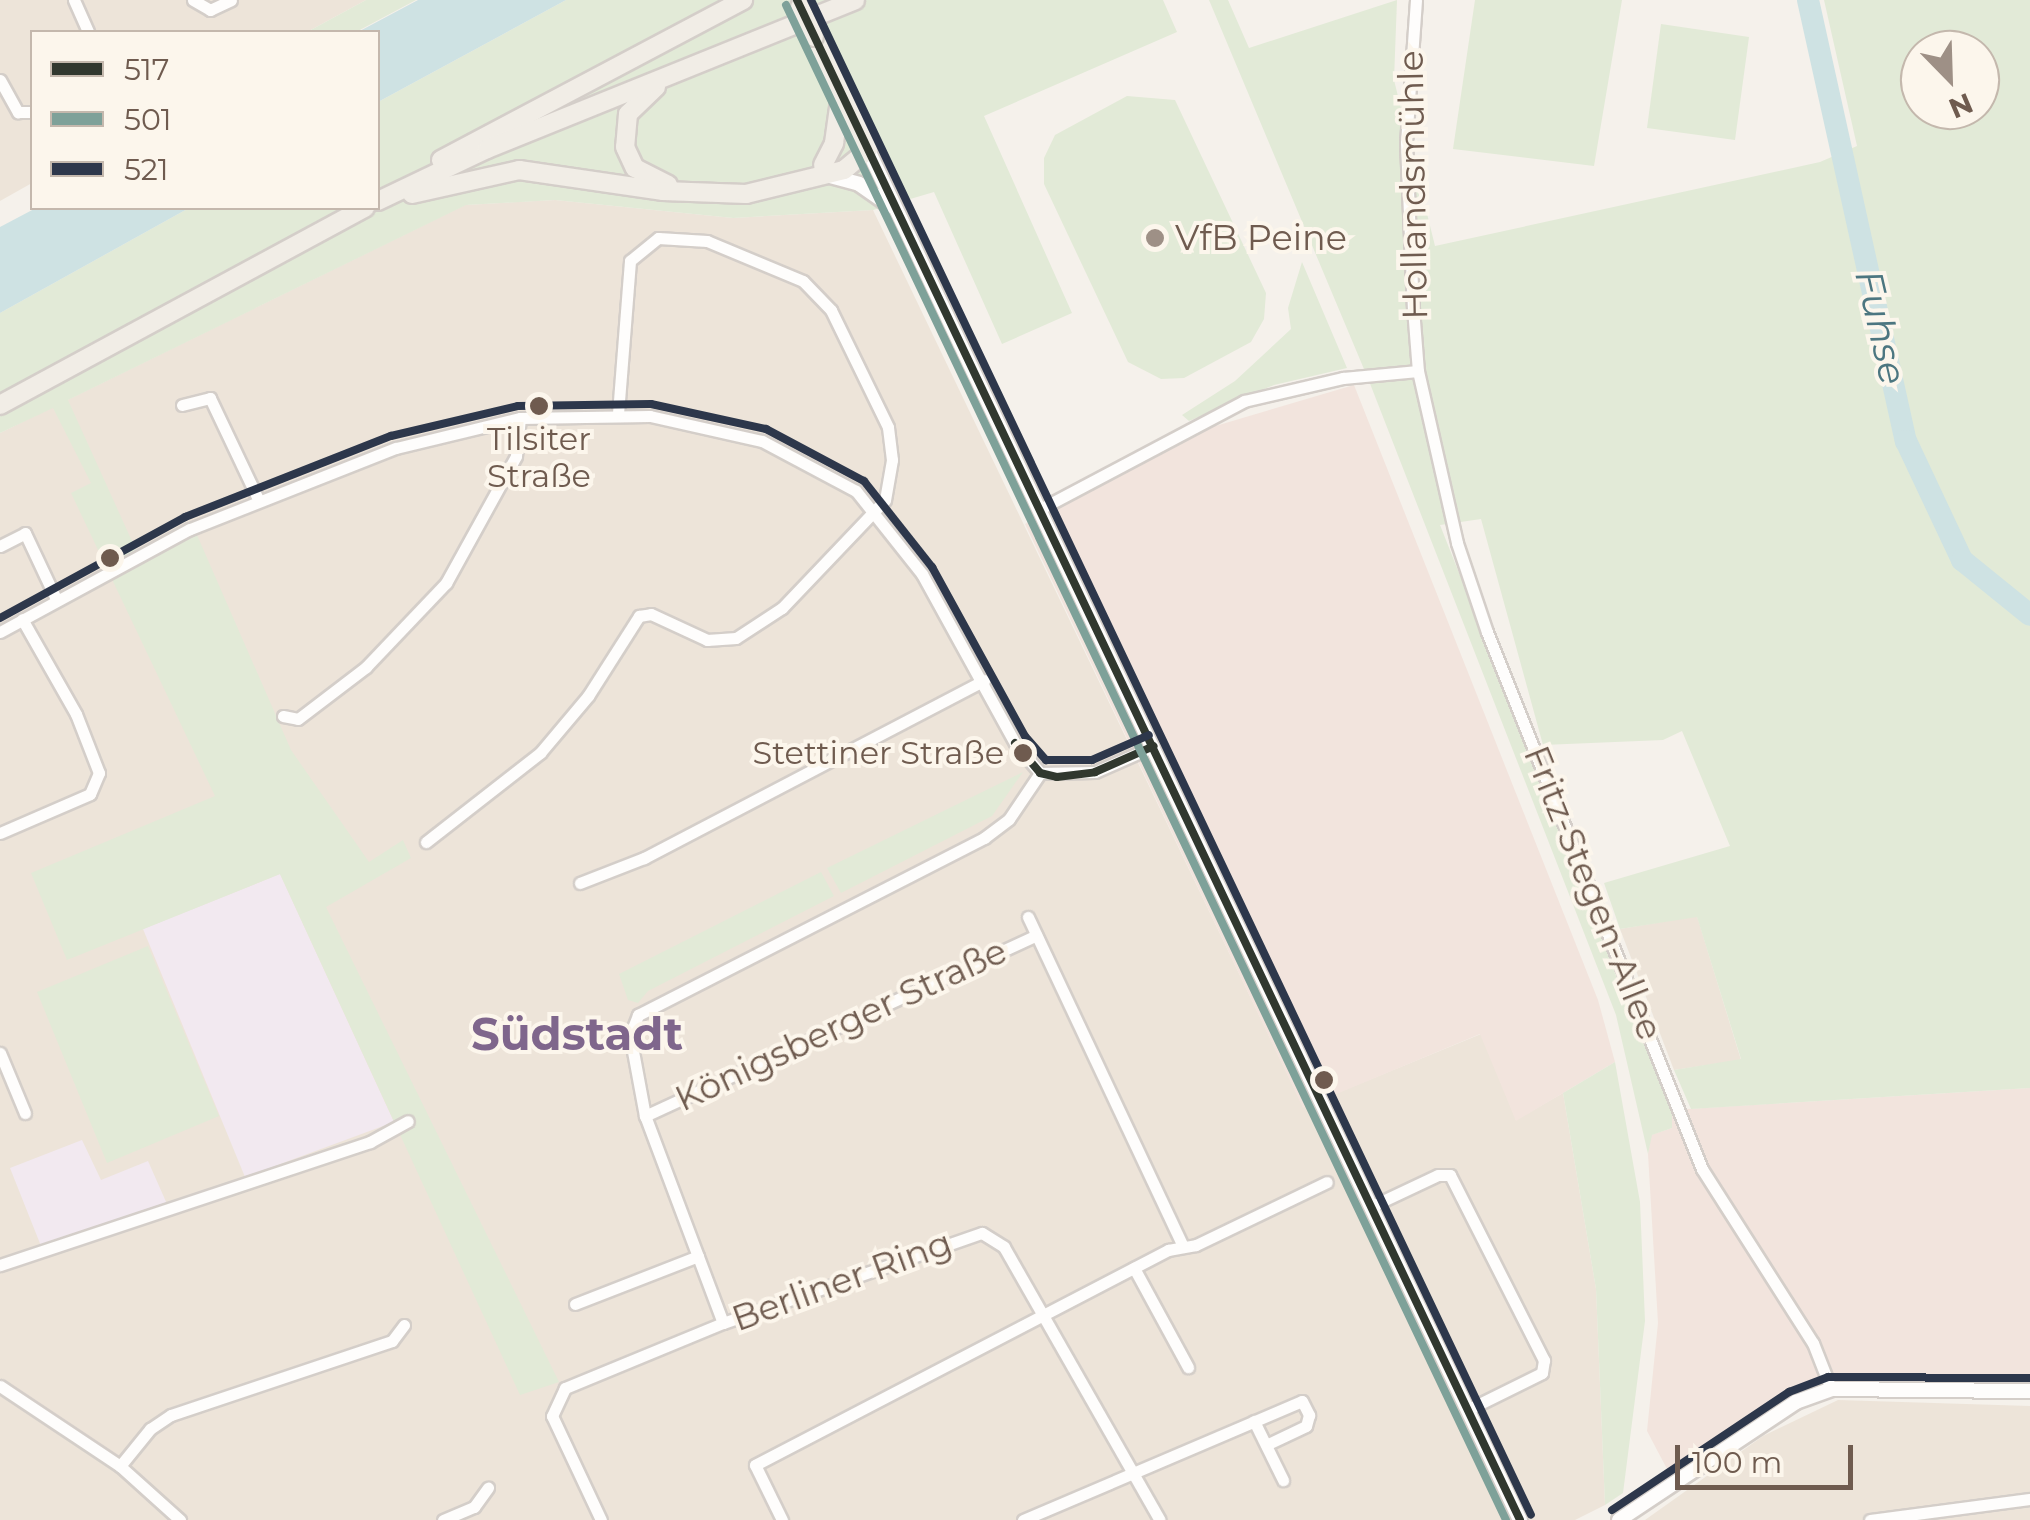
<!DOCTYPE html>
<meta charset="utf-8">
<style>
body{margin:0}
#map{position:relative;width:2030px;height:1520px;overflow:hidden;background:#f5f1eb;font-family:Montserrat,sans-serif}
div>[style]{position:absolute}
[style*='--x']{left:calc(var(--x)*1px);top:calc(var(--y)*1px);width:calc(var(--w)*1px);rotate:calc(var(--a)*1deg)}
.residential>*{inset:0;background:#ede4d9}
.commercial>*{inset:0;background:#f2e4dd}
.education>*{inset:0;background:#f2e9f0}
.green>*{inset:0;background:#e2ead7}
.water>*{inset:0;background:#cee2e3}
.river>*{height:22px;margin:-11px;padding:0 11px;transform-origin:11px;border-radius:11px;background:#cee2e3}
.roads{filter:drop-shadow(2px 0 #d4cec9) drop-shadow(-2px 0 #d4cec9) drop-shadow(0 2px #d4cec9) drop-shadow(0 -2px #d4cec9)}
.minor>*{height:11px;margin:-5.5px;padding:0 5.5px;transform-origin:5.5px;border-radius:5.5px;background:#fefdfc}
.tertiary>*{height:14px;margin:-7px;padding:0 7px;transform-origin:7px;border-radius:7px;background:#fefdfc}
.primary>*{height:18px;margin:-9px;padding:0 9px;transform-origin:9px;border-radius:9px;background:#f1ede6}
.bridges{filter:drop-shadow(2px 0 #d3cdc7) drop-shadow(-2px 0 #d3cdc7) drop-shadow(0 2px #d3cdc7) drop-shadow(0 -2px #d3cdc7)}
.primary-bridge>*{height:18px;margin:-9px;padding:0 9px;transform-origin:9px;border-radius:9px;background:#f1ede6}
.bus-1>*{height:8px;margin:-4px;padding:0 4px;transform-origin:4px;border-radius:4px;background:#31382f}
.bus-2>*{height:8px;margin:-4px;padding:0 4px;transform-origin:4px;border-radius:4px;background:#7ea199}
.bus-3>*{height:8px;margin:-4px;padding:0 4px;transform-origin:4px;border-radius:4px;background:#2d374b}
.dots>*{width:28px;height:28px;translate:-50% -50%;box-sizing:border-box;border:5px solid #fcf6ec;border-radius:50%}
span{translate:-50% -50%;white-space:nowrap;text-align:center;line-height:1.15;-webkit-text-stroke:8px #fcf6ec;paint-order:stroke}
.bus-label{font-size:32px;color:#6f5b4f}
.right{translate:-100% -50%;text-align:right}
.street-label{font-size:35px;color:#6f5b4f}
.poi-label{font-size:35px;color:#6f5b4f}
.left{translate:0 -50%;text-align:left}
.water-label{font-size:38px;color:#4c7680;font-style:italic}
.district-label{font-size:45px;color:#7f668c;font-weight:700}
.legend{position:absolute;left:30px;top:30px;width:350px;height:180px;box-sizing:border-box;background:#fcf6ec;border:2px solid #c4b8ad;margin:0;padding:12px 18px;list-style:none;font-size:30px;color:#6f5b4f}
.legend li{display:flex;align-items:center;gap:20px;height:50px}
.legend b{width:50px;border:2px solid #c4b8ad}
.north{position:absolute;left:1900px;top:30px;width:100px;height:100px;box-sizing:border-box;background:#fcf6ec;border:2px solid #c4b8ad;border-radius:50%;rotate:157deg;font-size:28px;font-weight:700;line-height:40px;text-align:center;color:#6f5b4f}
.north::after{content:'';display:block;margin:auto;width:35px;height:45px;background:#9e9086;clip-path:polygon(50% 0,100% 100%,50% 72%,0 100%)}
.scale{position:absolute;left:1675px;top:1445px;width:178px;height:45px;box-sizing:border-box;border:5px solid #6f5b4f;border-top:0;padding-left:12px;font-size:30px;line-height:35px;white-space:nowrap;color:#6f5b4f;-webkit-text-stroke:8px #fcf6ec;paint-order:stroke}
</style>
<div id="map">
<div class="residential">
<i style="clip-path:polygon(0 0,366px 0,307px 32px,32px 32px,32px 183px,0 201px)"></i>
<i style="clip-path:polygon(555px 200px,733px 218px,873px 210px,1303px 1107px,1481px 1034px,1516px 1120px,1563px 1093px,1596px 1289px,1605px 1505px,1575px 1520px,0 1520px,0 433px,465px 205px)"></i>
<i style="clip-path:polygon(1697px 916px,1741px 1060px,1674px 1070px,1620px 929px)"></i>
<i style="clip-path:polygon(1838px 1400px,2030px 1406px,2030px 1520px,1645px 1520px,1763px 1436px)"></i>
</div>
<div class="commercial">
<i style="clip-path:polygon(1354px 385px,1598px 1000px,1615px 1062px,1516px 1121px,1480px 1034px,1303px 1108px,1025px 524px,1202px 430px)"></i>
<i style="clip-path:polygon(2030px 1088px,2030px 1399px,1836px 1395px,1803px 1407px,1676px 1486px,1647px 1431px,1658px 1323px,1648px 1154px,1651px 1135px,1672px 1128px,1672px 1110px)"></i>
</div>
<div class="education">
<i style="clip-path:polygon(280px 874px,394px 1122px,245px 1177px,143px 929px)"></i>
<i style="clip-path:polygon(82px 1140px,101px 1180px,148px 1161px,167px 1204px,41px 1246px,10px 1168px)"></i>
</div>
<div class="green">
<i style="clip-path:polygon(366px 0,416px 0,356px 32px,307px 32px)"></i>
<i style="clip-path:polygon(566px 0,1163px 0,1177px 32px,984px 116px,1072px 313px,1002px 344px,934px 192px,873px 210px,733px 218px,555px 200px,466px 205px,68px 400px,141px 561px,197px 535px,291px 750px,369px 862px,403px 840px,411px 858px,326px 907px,559px 1382px,520px 1395px,280px 874px,67px 960px,31px 873px,215px 796px,71px 493px,91px 483px,53px 408px,0 433px,0 313px,189px 208px,378px 208px,378px 102px)"></i>
<i style="clip-path:polygon(evenodd,1209px 0,1228px 0,1249px 48px,1397px 0,1394px 80px,1435px 246px,1820px 162px,1857px 146px,1824px 0,2030px 0,2030px 1088px,1691px 1109px,1674px 1070px,1741px 1059px,1697px 917px,1620px 929px,1604px 883px,1730px 846px,1682px 731px,1663px 740px,1543px 745px,1481px 519px,1440px 525px,1672px 1110px,1672px 1128px,1652px 1135px,1648px 1154px,1616px 1015px,1369px 381px,1209px 0,1920px 50px,1980px 50px,1980px 110px,1920px 110px,1920px 50px)"></i>
<i style="clip-path:polygon(1475px 0,1622px 0,1594px 166px,1453px 149px)"></i>
<i style="clip-path:polygon(1661px 24px,1749px 37px,1735px 140px,1647px 128px)"></i>
<i style="clip-path:polygon(1127px 96px,1175px 100px,1266px 293px,1264px 319px,1251px 342px,1184px 378px,1161px 379px,1128px 362px,1044px 184px,1044px 158px,1055px 135px)"></i>
<i style="clip-path:polygon(1302px 262px,1347px 368px,1274px 385px,1189px 421px,1182px 415px,1235px 381px,1291px 329px,1288px 308px)"></i>
<i style="clip-path:polygon(1023px 772px,992px 816px,841px 893px,827px 868px)"></i>
<i style="clip-path:polygon(821px 872px,834px 896px,648px 991px,638px 1003px,628px 1000px,619px 974px)"></i>
<i style="clip-path:polygon(148px 946px,219px 1116px,107px 1163px,37px 992px)"></i>
<i style="clip-path:polygon(1615px 1062px,1640px 1202px,1645px 1321px,1623px 1493px,1605px 1505px,1596px 1289px,1563px 1093px)"></i>
</div>
<div class="water">
<i style="clip-path:polygon(418px 0,566px 0,378px 102px,378px 32px,358px 32px)"></i>
<i style="clip-path:polygon(36px 208px,189px 208px,0 313px,0 227px)"></i>
</div>
<div class="river">
<i style="--x:1808;--y:0;--w:452;--a:77.5"></i>
<i style="--x:1906;--y:441;--w:132;--a:64.8"></i>
<i style="--x:1962;--y:560;--w:87;--a:39"></i>
</div>
<div class="roads">
<div class="minor">
<i style="--x:74;--y:0;--w:35;--a:66"></i>
<i style="--x:193;--y:0;--w:20;--a:30"></i>
<i style="--x:210;--y:10;--w:23;--a:-25"></i>
<i style="--x:1416;--y:0;--w:143;--a:94"></i>
<i style="--x:1406;--y:143;--w:165;--a:87.6"></i>
<i style="--x:1413;--y:308;--w:63;--a:85.5"></i>
<i style="--x:1418;--y:371;--w:176;--a:77.2"></i>
<i style="--x:1457;--y:543;--w:94;--a:71.4"></i>
<i style="--x:1487;--y:632;--w:578;--a:68.18"></i>
<i style="--x:1702;--y:1169;--w:206;--a:57.5"></i>
<i style="--x:1813;--y:1343;--w:49;--a:68.6"></i>
<i style="--x:0;--y:80;--w:37;--a:61"></i>
<i style="--x:18;--y:112;--w:14;--a:0"></i>
<i style="--x:182;--y:405;--w:29;--a:-14"></i>
<i style="--x:210;--y:398;--w:112;--a:64.6"></i>
<i style="--x:1042;--y:508;--w:229;--a:-27.9"></i>
<i style="--x:1244;--y:401;--w:102;--a:-13.1"></i>
<i style="--x:1343;--y:378;--w:75;--a:-5.3"></i>
<i style="--x:0;--y:546;--w:28;--a:-27"></i>
<i style="--x:25;--y:533;--w:73;--a:64.8"></i>
<i style="--x:0;--y:632;--w:216;--a:-28.5"></i>
<i style="--x:190;--y:529;--w:221;--a:-21.5"></i>
<i style="--x:396;--y:448;--w:128;--a:-13.6"></i>
<i style="--x:520;--y:418;--w:130;--a:-0.9"></i>
<i style="--x:650;--y:416;--w:115;--a:12.6"></i>
<i style="--x:762;--y:441;--w:106;--a:28"></i>
<i style="--x:856;--y:491;--w:106;--a:51.5"></i>
<i style="--x:922;--y:574;--w:193;--a:61.2"></i>
<i style="--x:1015;--y:743;--w:39;--a:50"></i>
<i style="--x:1040;--y:773;--w:55;--a:-1"></i>
<i style="--x:1095;--y:772;--w:64;--a:-23.8"></i>
<i style="--x:283;--y:716;--w:15;--a:11"></i>
<i style="--x:298;--y:719;--w:86;--a:-37.4"></i>
<i style="--x:366;--y:667;--w:116;--a:-46.4"></i>
<i style="--x:446;--y:583;--w:145;--a:-61.1"></i>
<i style="--x:516;--y:456;--w:38;--a:-84"></i>
<i style="--x:0;--y:833;--w:98;--a:-23.4"></i>
<i style="--x:90;--y:794;--w:23;--a:-67"></i>
<i style="--x:99;--y:773;--w:63;--a:-111.3"></i>
<i style="--x:76;--y:714;--w:109;--a:-119.6"></i>
<i style="--x:426;--y:842;--w:145;--a:-38"></i>
<i style="--x:540;--y:753;--w:75;--a:-49.9"></i>
<i style="--x:588;--y:696;--w:95;--a:-57.5"></i>
<i style="--x:639;--y:616;--w:12;--a:-9"></i>
<i style="--x:651;--y:614;--w:62;--a:24.9"></i>
<i style="--x:707;--y:640;--w:29;--a:-4"></i>
<i style="--x:736;--y:638;--w:55;--a:-33.1"></i>
<i style="--x:782;--y:608;--w:149;--a:-46.4"></i>
<i style="--x:885;--y:500;--w:41;--a:-80.1"></i>
<i style="--x:892;--y:460;--w:33;--a:-97"></i>
<i style="--x:888;--y:427;--w:130;--a:-116"></i>
<i style="--x:831;--y:310;--w:40;--a:-134"></i>
<i style="--x:803;--y:281;--w:104;--a:-157.4"></i>
<i style="--x:707;--y:241;--w:49;--a:-176.5"></i>
<i style="--x:658;--y:238;--w:36;--a:141"></i>
<i style="--x:630;--y:261;--w:154;--a:94.5"></i>
<i style="--x:580;--y:883;--w:69;--a:-21.3"></i>
<i style="--x:644;--y:858;--w:384;--a:-27.6"></i>
<i style="--x:1028;--y:917;--w:362;--a:64.8"></i>
<i style="--x:0;--y:1053;--w:65;--a:67.4"></i>
<i style="--x:645;--y:1116;--w:431;--a:-24.8"></i>
<i style="--x:1370;--y:1207;--w:75;--a:-25.2"></i>
<i style="--x:1438;--y:1175;--w:12;--a:0"></i>
<i style="--x:1450;--y:1175;--w:208;--a:63.1"></i>
<i style="--x:1544;--y:1360;--w:13;--a:99"></i>
<i style="--x:1542;--y:1373;--w:84;--a:153.7"></i>
<i style="--x:0;--y:1265;--w:390;--a:-18.4"></i>
<i style="--x:370;--y:1142;--w:43;--a:-28.9"></i>
<i style="--x:1134;--y:1268;--w:113;--a:61.4"></i>
<i style="--x:575;--y:1304;--w:132;--a:-21.3"></i>
<i style="--x:723;--y:1323;--w:221;--a:-110.6"></i>
<i style="--x:645;--y:1116;--w:82;--a:-100.5"></i>
<i style="--x:630;--y:1035;--w:22;--a:-68"></i>
<i style="--x:638;--y:1015;--w:389;--a:-27.1"></i>
<i style="--x:984;--y:838;--w:31;--a:-37"></i>
<i style="--x:1009;--y:819;--w:55;--a:-56"></i>
<i style="--x:0;--y:1386;--w:144;--a:33.7"></i>
<i style="--x:120;--y:1466;--w:81;--a:42"></i>
<i style="--x:1254;--y:1421;--w:66;--a:63.8"></i>
<i style="--x:120;--y:1466;--w:48;--a:-51"></i>
<i style="--x:150;--y:1429;--w:25;--a:-34"></i>
<i style="--x:171;--y:1415;--w:233;--a:-18.5"></i>
<i style="--x:392;--y:1341;--w:20;--a:-53"></i>
<i style="--x:443;--y:1520;--w:34;--a:-23"></i>
<i style="--x:474;--y:1507;--w:24;--a:-54"></i>
<i style="--x:601;--y:1520;--w:115;--a:-115.2"></i>
<i style="--x:552;--y:1416;--w:31;--a:-65"></i>
<i style="--x:565;--y:1388;--w:171;--a:-22.4"></i>
<i style="--x:723;--y:1323;--w:274;--a:-19.2"></i>
<i style="--x:982;--y:1233;--w:26;--a:32"></i>
<i style="--x:1004;--y:1247;--w:314;--a:60.3"></i>
<i style="--x:782;--y:1520;--w:61;--a:-116.1"></i>
<i style="--x:755;--y:1465;--w:466;--a:-27.5"></i>
<i style="--x:1168;--y:1250;--w:28;--a:-10"></i>
<i style="--x:1196;--y:1245;--w:145;--a:-25.7"></i>
<i style="--x:1023;--y:1520;--w:303;--a:-23.1"></i>
<i style="--x:1302;--y:1401;--w:16;--a:63"></i>
<i style="--x:1309;--y:1415;--w:11;--a:105"></i>
<i style="--x:1306;--y:1426;--w:44;--a:154.6"></i>
<i style="--x:1870;--y:1520;--w:161;--a:-7.5"></i>
</div>
<div class="tertiary">
<i style="--x:868;--y:150;--w:1517;--a:64.55"></i>
<i style="--x:830;--y:176;--w:30;--a:15"></i>
<i style="--x:859;--y:184;--w:38;--a:35"></i>
<i style="--x:1619;--y:1520;--w:213;--a:-33.7"></i>
<i style="--x:1796;--y:1402;--w:37;--a:-20"></i>
<i style="--x:1831;--y:1389;--w:199;--a:0.6"></i>
</div>
<div class="primary">
<i style="--x:814;--y:37;--w:125;--a:64.5"></i>
<i style="--x:656;--y:87;--w:39;--a:136"></i>
<i style="--x:628;--y:114;--w:33;--a:95"></i>
<i style="--x:625;--y:147;--w:23;--a:65"></i>
<i style="--x:635;--y:168;--w:37;--a:27"></i>
<i style="--x:441;--y:160;--w:342;--a:-27.9"></i>
<i style="--x:823;--y:165;--w:25;--a:-63"></i>
<i style="--x:834;--y:143;--w:50;--a:-82"></i>
<i style="--x:412;--y:194;--w:110;--a:-12.6"></i>
<i style="--x:519;--y:170;--w:146;--a:8.3"></i>
<i style="--x:663;--y:191;--w:83;--a:2.1"></i>
<i style="--x:746;--y:194;--w:101;--a:-13.8"></i>
<i style="--x:844;--y:170;--w:31;--a:-40"></i>
<i style="--x:378;--y:201;--w:121;--a:-25.5"></i>
<i style="--x:487;--y:149;--w:397;--a:-22"></i>
<i style="--x:0;--y:405;--w:415;--a:-28.4"></i>
</div>
</div>
<div class="bridges">
<div class="primary-bridge">
<i style="--x:800;--y:7;--w:33;--a:65"></i>
</div>
</div>
<div class="bus-1">
<i style="--x:797;--y:0;--w:1683;--a:64.56"></i>
<i style="--x:1015;--y:743;--w:39;--a:50"></i>
<i style="--x:1040;--y:773;--w:17;--a:13"></i>
<i style="--x:1057;--y:777;--w:38;--a:-7"></i>
<i style="--x:1095;--y:772;--w:64;--a:-23.8"></i>
</div>
<div class="bus-2">
<i style="--x:786;--y:5;--w:1677;--a:64.58"></i>
</div>
<div class="bus-3">
<i style="--x:811;--y:0;--w:1677;--a:64.58"></i>
<i style="--x:0;--y:618;--w:211;--a:-28.6"></i>
<i style="--x:185;--y:517;--w:221;--a:-21.5"></i>
<i style="--x:391;--y:436;--w:130;--a:-13.3"></i>
<i style="--x:518;--y:406;--w:133;--a:-0.9"></i>
<i style="--x:651;--y:404;--w:118;--a:12.3"></i>
<i style="--x:766;--y:429;--w:111;--a:28"></i>
<i style="--x:864;--y:481;--w:110;--a:51.7"></i>
<i style="--x:932;--y:567;--w:193;--a:61.2"></i>
<i style="--x:1025;--y:736;--w:32;--a:49"></i>
<i style="--x:1046;--y:760;--w:46;--a:0"></i>
<i style="--x:1092;--y:760;--w:62;--a:-23.7"></i>
<i style="--x:1612;--y:1510;--w:213;--a:-33.7"></i>
<i style="--x:1789;--y:1392;--w:42;--a:-21"></i>
<i style="--x:1828;--y:1377;--w:202;--a:0.3"></i>
</div>
<div class="dots">
<i style="left:1155px;top:238px;background:#9e9086"></i>
<i style="left:539px;top:406px;background:#6f5b4f"></i>
<i style="left:110px;top:558px;background:#6f5b4f"></i>
<i style="left:1023px;top:753px;background:#6f5b4f"></i>
<i style="left:1324px;top:1080px;background:#6f5b4f"></i>
</div>
<div class="bus-label">
<span style="left:539px;top:458px">Tilsiter<br>Straße</span>
<span class="right" style="left:1004px;top:753px">Stettiner Straße</span>
</div>
<div class="street-label">
<span style="left:1413px;top:185px;rotate:-91deg">Hollandsmühle</span>
<span style="left:1593px;top:893px;rotate:68deg">Fritz-Stegen-Allee</span>
<span style="left:841px;top:1025px;rotate:-25deg">Königsberger Straße</span>
<span style="left:842px;top:1281px;rotate:-20deg">Berliner Ring</span>
</div>
<div class="poi-label">
<span class="left" style="left:1175px;top:238px">VfB Peine</span>
</div>
<div class="water-label">
<span style="left:1881px;top:327px;rotate:77deg">Fuhse</span>
</div>
<div class="district-label">
<span style="left:577px;top:1034px">Südstadt</span>
</div>
<ul class="legend">
<li><b style="height:12px;background:#31382f"></b>517</li>
<li><b style="height:12px;background:#7ea199"></b>501</li>
<li><b style="height:12px;background:#2d374b"></b>521</li>
</ul>
<div class="north">N</div>
<div class="scale">100 m</div>
</div>
